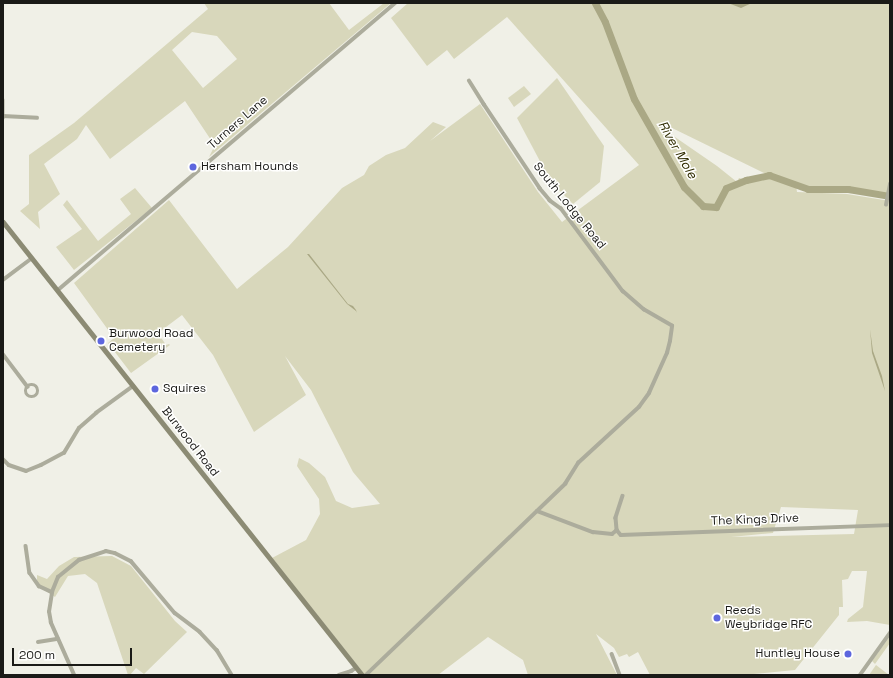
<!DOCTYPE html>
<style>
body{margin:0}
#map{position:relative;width:893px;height:678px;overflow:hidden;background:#f0f0e7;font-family:"Space Grotesk",sans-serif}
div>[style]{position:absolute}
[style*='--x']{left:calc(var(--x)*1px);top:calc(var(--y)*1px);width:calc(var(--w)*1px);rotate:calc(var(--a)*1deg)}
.green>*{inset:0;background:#d8d7bb}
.water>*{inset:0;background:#aaa885}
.river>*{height:7px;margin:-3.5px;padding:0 3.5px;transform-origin:3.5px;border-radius:3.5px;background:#aaa885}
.street>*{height:3.5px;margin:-1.75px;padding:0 1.75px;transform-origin:1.75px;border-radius:1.75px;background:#acac9c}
.street>.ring{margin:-1.75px;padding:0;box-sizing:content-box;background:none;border:3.5px solid #acac9c;border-radius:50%}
.secondary>*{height:5px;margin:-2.5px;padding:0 2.5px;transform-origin:2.5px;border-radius:2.5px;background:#8c8b74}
.dots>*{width:11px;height:11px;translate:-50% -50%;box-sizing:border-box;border:2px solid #fffffe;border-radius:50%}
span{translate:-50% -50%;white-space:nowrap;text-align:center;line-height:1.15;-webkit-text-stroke:3px #fffffe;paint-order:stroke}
.street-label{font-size:12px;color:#1a1a17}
.poi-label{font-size:12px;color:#1a1a17}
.left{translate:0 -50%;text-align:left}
.right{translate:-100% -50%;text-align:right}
.water-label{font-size:13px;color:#2f2c00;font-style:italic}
.frame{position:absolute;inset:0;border:4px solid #1a1a17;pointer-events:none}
.scale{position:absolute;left:12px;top:648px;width:120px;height:18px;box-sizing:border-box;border:2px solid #1a1a17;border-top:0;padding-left:5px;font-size:12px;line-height:14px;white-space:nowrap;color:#1a1a17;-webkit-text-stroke:3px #fffffe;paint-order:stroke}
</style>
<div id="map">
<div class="green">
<i style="clip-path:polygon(evenodd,204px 3px,329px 3px,349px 30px,384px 3px,391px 3px,209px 157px,216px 143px,213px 143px,185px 101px,110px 159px,86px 125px,77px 139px,44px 164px,60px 194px,38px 212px,40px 229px,20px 211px,29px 204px,29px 155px,74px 123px,208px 9px,204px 3px,192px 32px,217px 36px,237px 59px,203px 88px,172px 50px,192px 32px)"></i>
<i style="clip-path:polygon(evenodd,408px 3px,890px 3px,890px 196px,848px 189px,808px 189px,796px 185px,797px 192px,847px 194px,890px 201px,890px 625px,867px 621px,847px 622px,848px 619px,863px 607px,867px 571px,852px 571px,848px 579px,842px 580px,843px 607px,839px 607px,839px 615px,795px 670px,744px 675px,650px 675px,638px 652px,629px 657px,627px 654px,619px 657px,614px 648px,596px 634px,617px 675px,528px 675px,523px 660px,488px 637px,438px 675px,365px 675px,272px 558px,306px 540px,320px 514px,319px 499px,297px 466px,299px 458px,309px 463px,325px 477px,336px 501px,352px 508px,380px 504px,353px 472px,311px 390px,285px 356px,306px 395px,254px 432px,213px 355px,182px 315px,158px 333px,166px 345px,169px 344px,170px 345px,131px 373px,108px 343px,114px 338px,74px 283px,169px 200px,237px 289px,288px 247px,342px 188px,364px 175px,369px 166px,386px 155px,405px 148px,433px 122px,446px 127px,430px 141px,480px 104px,538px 192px,562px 222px,639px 165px,507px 17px,454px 59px,447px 50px,427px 66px,391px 18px,408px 3px,668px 126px,766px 174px,763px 180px,753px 182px,739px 178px,737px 182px,717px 166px,672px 135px,668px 126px,408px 3px,781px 507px,858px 510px,854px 534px,731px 537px,773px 533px,781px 507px)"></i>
<i style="clip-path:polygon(557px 78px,604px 146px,600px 182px,573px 204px,551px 182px,517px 118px)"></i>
<i style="clip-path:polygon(524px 86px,531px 94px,514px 107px,508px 98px)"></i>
<i style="clip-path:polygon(135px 188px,152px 208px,74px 270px,56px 247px,82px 229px,63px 205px,67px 200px,98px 241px,131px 214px,120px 199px)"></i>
<i style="clip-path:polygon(112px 556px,131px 566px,175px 621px,187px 632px,144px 674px,136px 668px,130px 675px,128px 675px,97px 583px,85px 574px,68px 576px,55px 597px,37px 585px,37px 575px,47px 579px,59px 566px,74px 557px)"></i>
<i style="clip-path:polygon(890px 636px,890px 643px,875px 664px,872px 661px)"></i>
<i style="clip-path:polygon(876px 665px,889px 675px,869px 675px)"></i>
</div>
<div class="water">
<i style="clip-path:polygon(728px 3px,752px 3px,741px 8px)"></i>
<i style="clip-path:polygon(307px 254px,309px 254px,348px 304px,353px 306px,356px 310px,357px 313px,358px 315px,356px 311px,347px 304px)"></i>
<i style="clip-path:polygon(870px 329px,873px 351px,882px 376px,885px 391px,872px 353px)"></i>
</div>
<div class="river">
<i style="--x:595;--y:3;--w:21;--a:62"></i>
<i style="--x:605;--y:22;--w:82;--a:69.4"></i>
<i style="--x:634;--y:99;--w:101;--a:60.4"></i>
<i style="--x:684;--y:187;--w:27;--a:45"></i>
<i style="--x:703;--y:206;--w:13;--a:4"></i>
<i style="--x:716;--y:207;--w:21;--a:-62"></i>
<i style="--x:726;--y:188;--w:22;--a:-22"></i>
<i style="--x:746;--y:180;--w:24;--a:-12"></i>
<i style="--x:769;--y:175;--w:41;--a:19.7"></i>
<i style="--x:808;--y:189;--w:40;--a:0"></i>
<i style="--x:848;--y:189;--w:43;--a:9.5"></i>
</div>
<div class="street">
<i style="--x:3;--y:100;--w:18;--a:90"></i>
<i style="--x:3;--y:116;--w:34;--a:3"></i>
<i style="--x:886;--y:205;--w:21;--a:-79"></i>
<i style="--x:3;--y:280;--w:36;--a:-37"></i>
<i style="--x:58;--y:290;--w:443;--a:-40.4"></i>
<i style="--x:3;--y:354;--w:41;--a:52.9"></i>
<i class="ring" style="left:26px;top:385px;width:8.5px;height:8.5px"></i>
<i style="--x:3;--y:459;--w:8;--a:45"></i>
<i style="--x:9;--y:465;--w:18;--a:19"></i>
<i style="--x:26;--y:471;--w:16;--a:-22"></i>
<i style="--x:41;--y:465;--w:26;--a:-28"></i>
<i style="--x:64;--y:453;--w:29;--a:-59"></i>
<i style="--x:79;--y:428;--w:23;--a:-41"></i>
<i style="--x:96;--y:413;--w:46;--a:-36.1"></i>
<i style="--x:623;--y:496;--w:23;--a:108"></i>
<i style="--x:616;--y:518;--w:12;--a:85"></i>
<i style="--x:617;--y:530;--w:6;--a:51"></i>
<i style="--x:621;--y:535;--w:269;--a:-2.1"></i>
<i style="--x:537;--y:511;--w:60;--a:20.6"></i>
<i style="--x:593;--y:532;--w:19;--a:6"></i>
<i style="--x:612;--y:534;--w:6;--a:-39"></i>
<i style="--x:26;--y:546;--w:27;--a:82"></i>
<i style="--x:30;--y:573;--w:16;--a:55"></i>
<i style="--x:39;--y:586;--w:14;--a:25"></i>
<i style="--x:38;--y:642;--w:20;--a:-9"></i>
<i style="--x:612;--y:654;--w:22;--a:69"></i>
<i style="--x:74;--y:675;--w:57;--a:-113.9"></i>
<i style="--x:51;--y:623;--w:11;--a:-100"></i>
<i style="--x:49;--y:612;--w:20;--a:-81"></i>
<i style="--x:52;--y:592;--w:16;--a:-68"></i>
<i style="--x:58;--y:577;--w:27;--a:-39"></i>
<i style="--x:79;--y:560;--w:28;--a:-18"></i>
<i style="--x:106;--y:551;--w:9;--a:13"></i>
<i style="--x:115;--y:553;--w:18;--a:27"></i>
<i style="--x:131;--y:561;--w:68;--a:49.8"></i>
<i style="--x:175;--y:613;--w:31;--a:37"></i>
<i style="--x:200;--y:632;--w:25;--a:47"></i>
<i style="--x:217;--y:650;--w:29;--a:59"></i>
<i style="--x:339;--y:675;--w:13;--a:-18"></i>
<i style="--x:351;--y:671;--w:6;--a:-31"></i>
<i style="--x:366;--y:675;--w:276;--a:-43.8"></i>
<i style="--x:565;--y:484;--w:25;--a:-58"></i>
<i style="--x:578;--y:463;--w:83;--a:-42.6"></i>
<i style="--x:639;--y:407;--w:17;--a:-54"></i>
<i style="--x:649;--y:393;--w:44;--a:-65.8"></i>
<i style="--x:667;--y:353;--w:12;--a:-76"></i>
<i style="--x:670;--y:341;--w:15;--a:-82"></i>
<i style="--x:672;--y:326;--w:32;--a:-150"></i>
<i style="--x:644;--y:310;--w:28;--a:-139"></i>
<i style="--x:623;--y:292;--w:104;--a:-126.8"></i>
<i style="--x:561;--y:209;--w:14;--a:-144"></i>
<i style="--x:550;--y:201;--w:16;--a:-130"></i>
<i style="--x:540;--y:189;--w:101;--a:-123.7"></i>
<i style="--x:484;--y:105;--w:28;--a:-122"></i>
<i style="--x:860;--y:675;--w:52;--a:-54.5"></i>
</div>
<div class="secondary">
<i style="--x:3;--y:222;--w:578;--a:51.6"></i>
</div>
<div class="dots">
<i style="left:193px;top:167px;background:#5d66de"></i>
<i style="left:101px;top:341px;background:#5d66de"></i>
<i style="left:155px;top:389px;background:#5d66de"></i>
<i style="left:717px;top:618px;background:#5d66de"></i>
<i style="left:848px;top:654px;background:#5d66de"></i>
</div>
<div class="street-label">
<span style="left:238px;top:123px;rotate:-41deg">Turners Lane</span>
<span style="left:569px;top:206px;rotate:51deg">South Lodge Road</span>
<span style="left:190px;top:442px;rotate:52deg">Burwood Road</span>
<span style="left:755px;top:520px;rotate:-2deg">The Kings Drive</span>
</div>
<div class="poi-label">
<span class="left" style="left:201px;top:167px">Hersham Hounds</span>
<span class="left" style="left:109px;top:341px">Burwood Road<br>Cemetery</span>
<span class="left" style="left:163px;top:389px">Squires</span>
<span class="left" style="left:725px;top:618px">Reeds<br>Weybridge RFC</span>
<span class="right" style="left:840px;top:654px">Huntley House</span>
</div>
<div class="water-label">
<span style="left:677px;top:150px;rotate:60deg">River Mole</span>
</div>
<div class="frame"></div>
<div class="scale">200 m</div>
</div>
